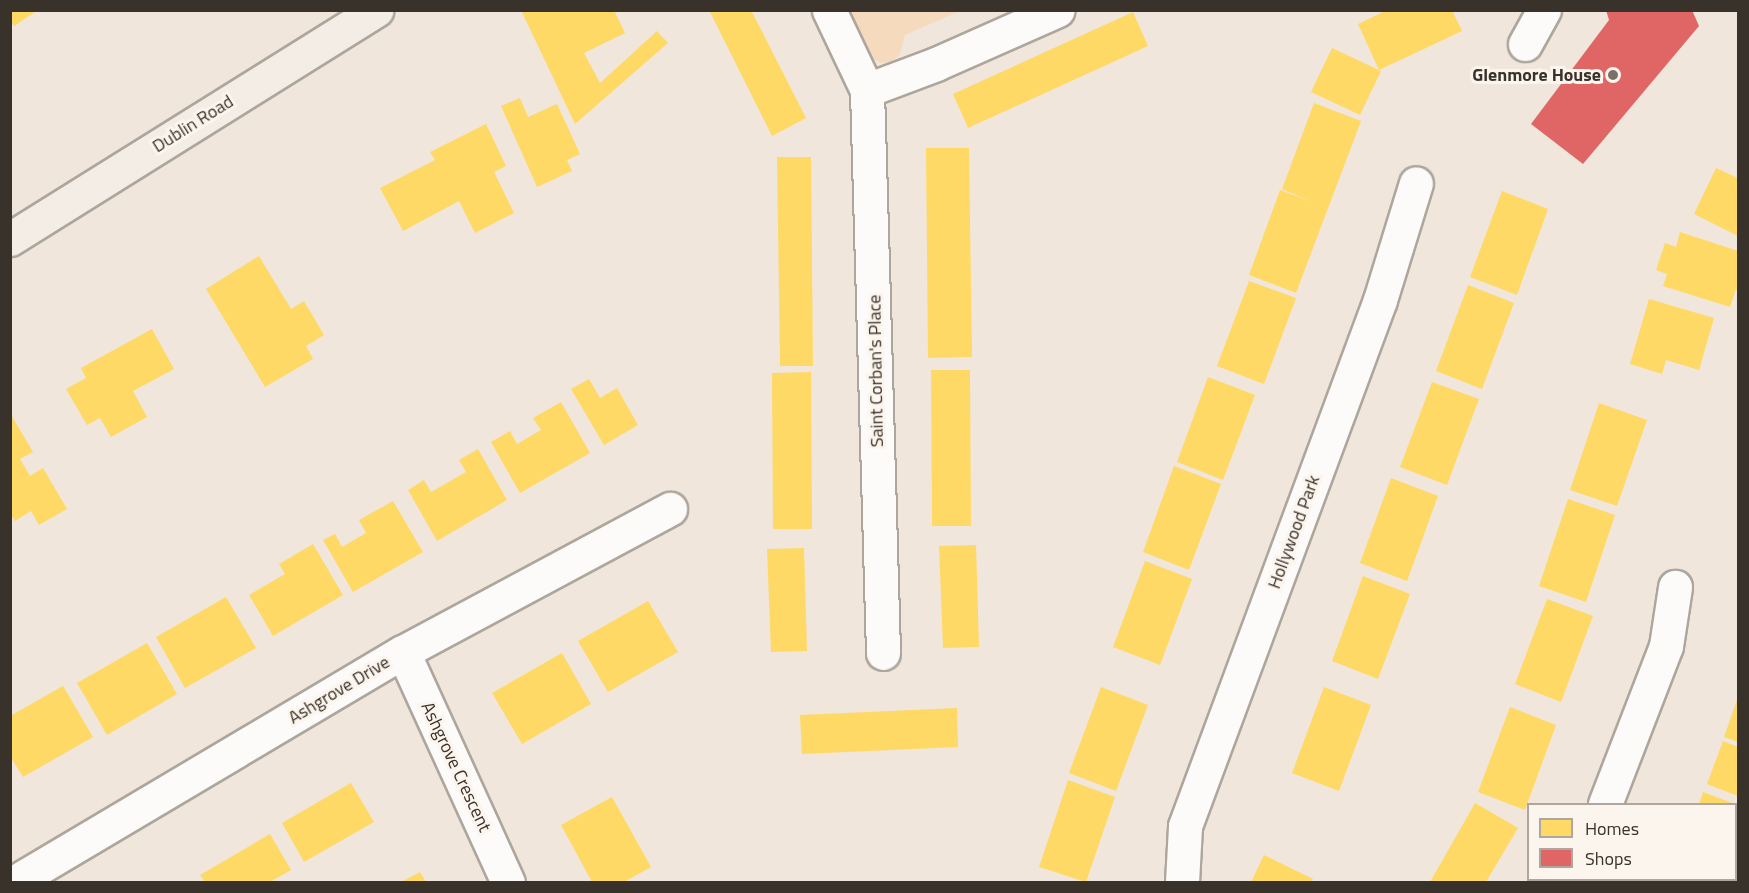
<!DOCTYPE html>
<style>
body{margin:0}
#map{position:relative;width:1749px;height:893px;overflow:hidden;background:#f0e6db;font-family:"Titillium Web",sans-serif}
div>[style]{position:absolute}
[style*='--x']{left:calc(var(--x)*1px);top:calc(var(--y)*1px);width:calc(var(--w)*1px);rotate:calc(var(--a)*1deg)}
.green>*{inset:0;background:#f6dabe}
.homes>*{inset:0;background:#ffd966}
.shops>*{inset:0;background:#e06666}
.roads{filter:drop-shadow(2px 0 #ada69d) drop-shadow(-2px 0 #ada69d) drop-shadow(0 2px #ada69d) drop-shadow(0 -2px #ada69d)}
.minor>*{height:33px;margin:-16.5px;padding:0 16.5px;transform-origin:16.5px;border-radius:16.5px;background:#fdfbfa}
.major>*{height:33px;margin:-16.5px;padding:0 16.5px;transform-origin:16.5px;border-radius:16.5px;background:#f3ede6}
.dots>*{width:16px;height:16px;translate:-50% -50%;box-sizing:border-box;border:3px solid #fcf5ed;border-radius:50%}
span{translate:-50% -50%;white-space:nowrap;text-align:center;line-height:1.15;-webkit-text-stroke:6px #fcf5ed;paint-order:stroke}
.poi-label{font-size:18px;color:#39322b;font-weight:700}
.right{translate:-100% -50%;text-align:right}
.street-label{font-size:18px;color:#39322b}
.frame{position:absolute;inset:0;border:12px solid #39322b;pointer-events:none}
.legend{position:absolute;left:1527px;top:803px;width:210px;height:78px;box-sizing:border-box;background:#fcf5ed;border:2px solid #aea79f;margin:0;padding:8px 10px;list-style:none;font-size:18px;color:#39322b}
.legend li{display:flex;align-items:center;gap:12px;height:30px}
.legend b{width:30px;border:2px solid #aea79f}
</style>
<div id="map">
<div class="green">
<i style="clip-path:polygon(848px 11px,960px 11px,905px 35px,900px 54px,892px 62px,882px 63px,874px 60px)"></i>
</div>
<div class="homes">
<i style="clip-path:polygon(10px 10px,38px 10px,14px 26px,10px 20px)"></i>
<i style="clip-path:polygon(521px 10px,614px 10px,625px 33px,584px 53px,600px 83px,657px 31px,668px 43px,575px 124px)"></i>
<i style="clip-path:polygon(709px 10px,751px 10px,806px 118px,772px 136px)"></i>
<i style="clip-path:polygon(1387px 10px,1452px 10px,1462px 31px,1379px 70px,1358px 24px)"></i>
<i style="clip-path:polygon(1133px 12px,1148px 46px,968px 128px,953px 94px)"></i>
<i style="clip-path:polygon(1332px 48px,1381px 71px,1360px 115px,1311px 92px)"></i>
<i style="clip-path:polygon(520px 98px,528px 117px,557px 104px,580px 154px,567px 160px,572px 171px,537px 187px,501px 106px)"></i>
<i style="clip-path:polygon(1314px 103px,1361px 121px,1296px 293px,1249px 275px,1280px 190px,1310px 201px,1282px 189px)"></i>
<i style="clip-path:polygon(486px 124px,506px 166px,494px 172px,514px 213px,475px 233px,459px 201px,403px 231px,380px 188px,435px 160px,430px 152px)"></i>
<i style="clip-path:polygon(926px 148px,969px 148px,972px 357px,928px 358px)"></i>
<i style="clip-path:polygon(777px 157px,811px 157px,813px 366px,780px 366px)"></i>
<i style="clip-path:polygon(1716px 168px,1738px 178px,1738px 236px,1694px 214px)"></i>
<i style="clip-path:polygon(1502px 191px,1548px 209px,1517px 295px,1470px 277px)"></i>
<i style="clip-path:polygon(1680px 232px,1738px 251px,1738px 290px,1736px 289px,1730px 307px,1663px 286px,1667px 274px,1656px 270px,1665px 243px,1676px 247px)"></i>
<i style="clip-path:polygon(259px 256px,291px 309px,304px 301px,324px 335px,306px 346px,313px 359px,265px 387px,206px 289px)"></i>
<i style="clip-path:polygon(1249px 281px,1296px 298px,1264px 384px,1217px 366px)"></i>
<i style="clip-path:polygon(1468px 285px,1514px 303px,1482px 389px,1436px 371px)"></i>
<i style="clip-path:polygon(1649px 299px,1714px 318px,1699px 370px,1666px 360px,1662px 374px,1630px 364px)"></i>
<i style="clip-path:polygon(152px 329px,174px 369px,133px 391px,147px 417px,111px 437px,100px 418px,87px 425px,66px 389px,86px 378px,81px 368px)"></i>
<i style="clip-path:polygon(931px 370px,970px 370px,971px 526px,932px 526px)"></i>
<i style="clip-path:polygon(811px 372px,812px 529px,773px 529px,772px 373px)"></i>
<i style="clip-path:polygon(1208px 377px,1255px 395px,1223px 480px,1177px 462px)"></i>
<i style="clip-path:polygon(589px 379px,600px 398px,617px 388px,638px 425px,604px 445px,571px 389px)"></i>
<i style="clip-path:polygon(1432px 382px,1479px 399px,1447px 485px,1400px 467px)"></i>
<i style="clip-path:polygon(561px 402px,590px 453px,520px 493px,491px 442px,510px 431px,517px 444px,541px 430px,533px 418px)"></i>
<i style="clip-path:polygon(1599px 403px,1647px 420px,1617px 506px,1570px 490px)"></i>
<i style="clip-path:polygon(10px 413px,33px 452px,20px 459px,30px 476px,43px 468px,67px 509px,39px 525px,31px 511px,15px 521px,10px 513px)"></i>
<i style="clip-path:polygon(478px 449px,507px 500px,437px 541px,408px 490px,424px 480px,431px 492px,466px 472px,459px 460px)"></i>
<i style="clip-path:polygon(1174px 466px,1221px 484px,1189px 570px,1143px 552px)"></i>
<i style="clip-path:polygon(1391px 478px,1438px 496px,1407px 581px,1360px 563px)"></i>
<i style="clip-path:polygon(1568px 499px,1615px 515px,1586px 602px,1539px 586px)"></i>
<i style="clip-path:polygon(393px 501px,423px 552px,353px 592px,323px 540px,335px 534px,342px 547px,366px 533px,359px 520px)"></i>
<i style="clip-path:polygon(313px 544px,343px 595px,273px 636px,249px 595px,285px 574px,279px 564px)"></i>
<i style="clip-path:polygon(976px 545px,979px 647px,943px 648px,939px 546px)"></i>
<i style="clip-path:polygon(804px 548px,807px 651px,771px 652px,767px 549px)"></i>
<i style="clip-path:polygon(1145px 561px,1192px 579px,1160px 665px,1113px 647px)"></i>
<i style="clip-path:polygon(1363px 576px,1410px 594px,1378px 679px,1332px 661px)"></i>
<i style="clip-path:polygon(226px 597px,256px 648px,185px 688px,156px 637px)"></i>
<i style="clip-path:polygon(1547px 599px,1593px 616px,1561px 702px,1515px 684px)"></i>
<i style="clip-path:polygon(648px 601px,678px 652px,608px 692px,578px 641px)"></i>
<i style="clip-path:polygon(147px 643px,177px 694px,107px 735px,77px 683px)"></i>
<i style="clip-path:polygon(562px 653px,591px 704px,522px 744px,492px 693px)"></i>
<i style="clip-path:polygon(63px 686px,93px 737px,23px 777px,10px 756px,10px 716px)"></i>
<i style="clip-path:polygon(1101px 687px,1148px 705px,1116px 791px,1069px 773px)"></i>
<i style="clip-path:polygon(1324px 687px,1371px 705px,1339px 791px,1292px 773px)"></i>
<i style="clip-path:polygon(1738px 697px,1738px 742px,1724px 737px)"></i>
<i style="clip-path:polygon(1510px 707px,1556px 725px,1525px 810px,1478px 792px)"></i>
<i style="clip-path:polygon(957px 708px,958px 747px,802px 754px,800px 715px)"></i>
<i style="clip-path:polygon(1723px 741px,1738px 747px,1738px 796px,1707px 784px)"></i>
<i style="clip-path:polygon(1068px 780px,1115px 797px,1086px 882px,1039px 867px)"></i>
<i style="clip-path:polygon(351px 783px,374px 822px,304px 862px,282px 823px)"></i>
<i style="clip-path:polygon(1703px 792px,1735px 804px,1699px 804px)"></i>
<i style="clip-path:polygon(612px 797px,651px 867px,624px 882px,592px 882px,561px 825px)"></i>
<i style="clip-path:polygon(1475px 803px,1518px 828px,1486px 882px,1430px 882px)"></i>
<i style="clip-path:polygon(1736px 804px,1738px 805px,1736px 834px)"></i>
<i style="clip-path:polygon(270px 834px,291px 870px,270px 882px,205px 882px,200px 875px)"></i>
<i style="clip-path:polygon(1264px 855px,1313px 879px,1311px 882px,1251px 882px)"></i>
<i style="clip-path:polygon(1736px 858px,1738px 859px,1738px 882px,1732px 882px,1724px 880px,1736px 880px)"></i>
<i style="clip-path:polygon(420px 872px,426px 882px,401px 882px)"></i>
<i style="clip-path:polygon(1672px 880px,1720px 880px,1718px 882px,1671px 882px)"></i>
</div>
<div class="shops">
<i style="clip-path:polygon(1606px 10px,1692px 10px,1699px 26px,1583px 164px,1531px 124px,1609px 20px)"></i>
</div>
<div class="roads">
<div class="minor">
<i style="--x:829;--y:10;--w:89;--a:64.6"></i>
<i style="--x:867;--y:90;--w:563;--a:88.37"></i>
<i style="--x:1525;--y:44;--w:39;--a:-61"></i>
<i style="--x:867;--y:90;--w:74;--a:-20.6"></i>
<i style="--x:936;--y:64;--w:133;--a:-23.9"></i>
<i style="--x:403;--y:652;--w:253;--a:65.5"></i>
<i style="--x:1605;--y:804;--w:169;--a:-68.9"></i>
<i style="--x:1666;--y:646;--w:60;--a:-81.3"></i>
<i style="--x:15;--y:882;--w:451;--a:-30.7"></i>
<i style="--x:403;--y:652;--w:303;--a:-28.2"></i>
<i style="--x:1182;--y:882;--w:56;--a:-86.9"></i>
<i style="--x:1185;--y:826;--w:561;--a:-69.66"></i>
<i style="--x:1380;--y:300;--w:122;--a:-72.9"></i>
<i style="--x:1571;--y:882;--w:3;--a:-45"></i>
</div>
<div class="major">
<i style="--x:10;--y:239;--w:432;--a:-32"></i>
</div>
</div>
<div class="dots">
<i style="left:1613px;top:75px;background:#797169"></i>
</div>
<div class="poi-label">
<span class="right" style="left:1601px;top:75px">Glenmore House</span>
</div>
<div class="street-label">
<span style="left:193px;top:124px;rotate:-32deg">Dublin Road</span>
<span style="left:876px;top:371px;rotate:-91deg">Saint Corban's Place</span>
<span style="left:1294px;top:532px;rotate:-70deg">Hollywood Park</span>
<span style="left:339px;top:690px;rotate:-31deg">Ashgrove Drive</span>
<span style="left:456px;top:767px;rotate:65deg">Ashgrove Crescent</span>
</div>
<div class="frame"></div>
<ul class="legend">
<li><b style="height:16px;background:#ffd966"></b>Homes</li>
<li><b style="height:16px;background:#e06666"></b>Shops</li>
</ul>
</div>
